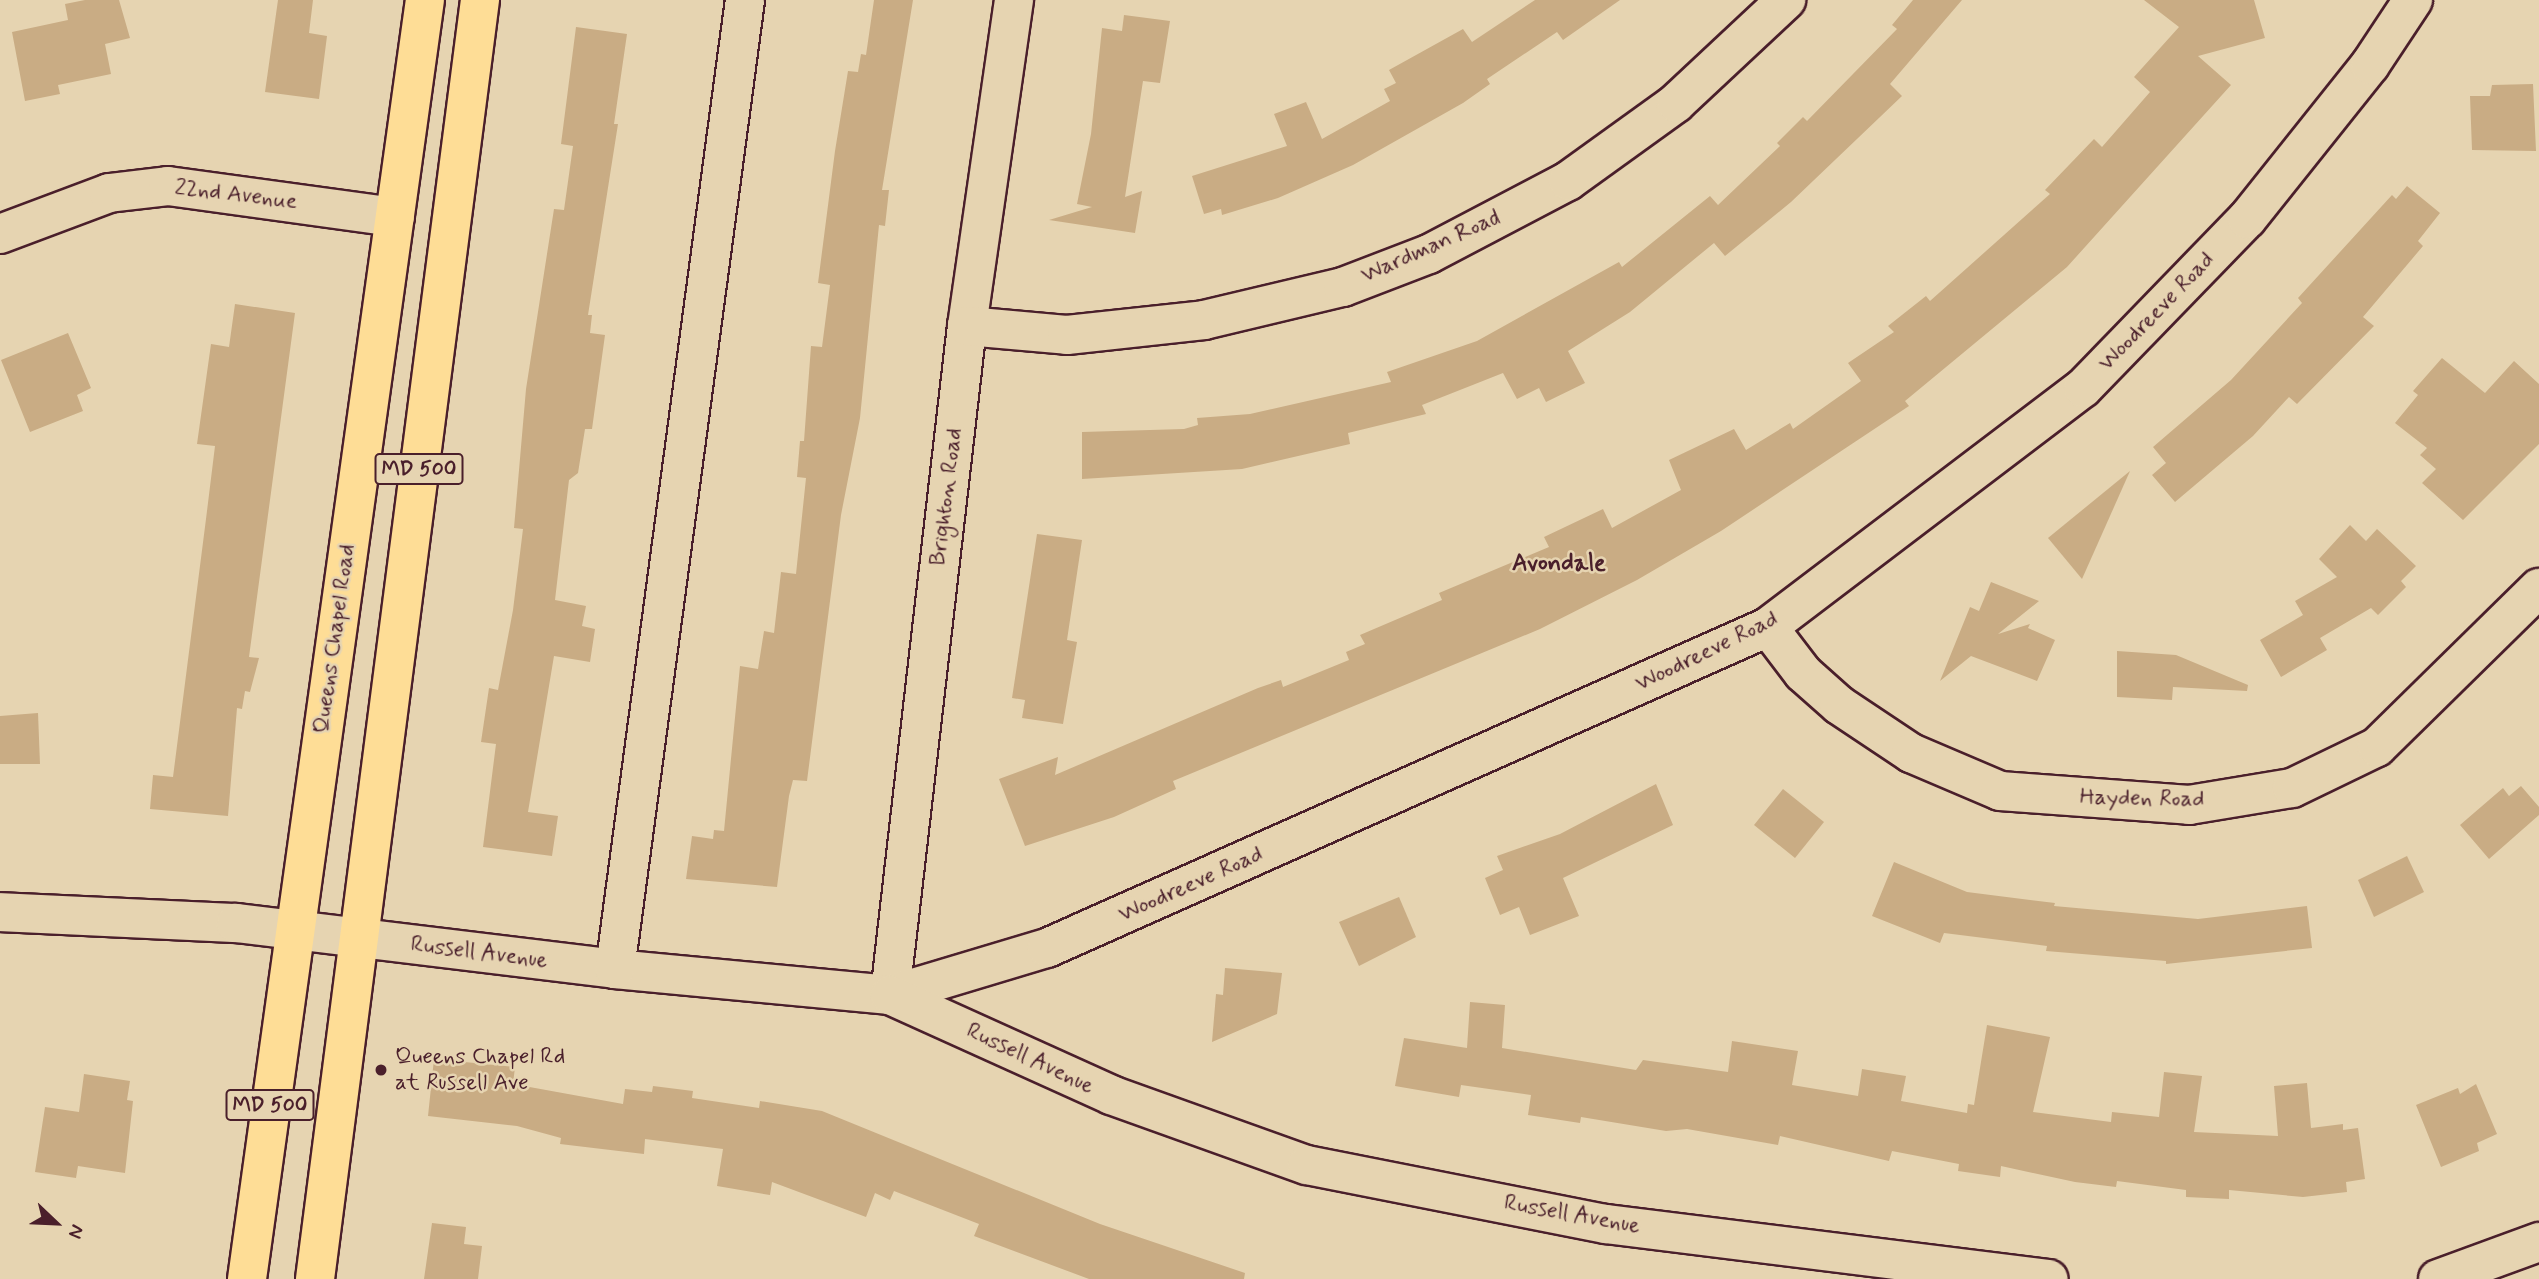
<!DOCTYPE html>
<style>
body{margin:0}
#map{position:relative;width:2539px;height:1279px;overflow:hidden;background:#e6d4b1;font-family:Mynerve,sans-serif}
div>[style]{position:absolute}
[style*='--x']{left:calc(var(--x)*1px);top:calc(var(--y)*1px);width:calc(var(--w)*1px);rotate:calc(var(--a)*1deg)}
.building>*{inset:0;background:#c9ac84}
.roads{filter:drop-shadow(2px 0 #4a1f2b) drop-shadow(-2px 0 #4a1f2b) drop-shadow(0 2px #4a1f2b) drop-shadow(0 -2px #4a1f2b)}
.minor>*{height:38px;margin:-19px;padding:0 19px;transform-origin:19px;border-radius:19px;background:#e6d4b1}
.major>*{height:38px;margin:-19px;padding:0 19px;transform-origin:19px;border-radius:19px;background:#fedd96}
.dots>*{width:19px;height:19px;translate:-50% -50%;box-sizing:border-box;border:4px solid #e6d4b1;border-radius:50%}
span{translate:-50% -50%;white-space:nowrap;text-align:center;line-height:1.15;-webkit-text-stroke:5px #e6d4b1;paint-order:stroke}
.shield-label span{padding:2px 5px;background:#e6d4b1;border:2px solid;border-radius:5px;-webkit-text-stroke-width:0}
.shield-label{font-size:21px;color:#4a1f2b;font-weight:700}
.street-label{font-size:23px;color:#4a1f2b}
.poi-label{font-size:23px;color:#4a1f2b}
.left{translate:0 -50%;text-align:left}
.neighbourhood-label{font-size:24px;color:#4a1f2b;font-weight:700}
.north{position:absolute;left:21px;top:1188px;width:70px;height:70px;-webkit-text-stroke:5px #e6d4b1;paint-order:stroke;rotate:113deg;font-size:19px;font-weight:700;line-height:28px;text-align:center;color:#4a1f2b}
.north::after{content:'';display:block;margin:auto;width:24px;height:32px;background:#4a1f2b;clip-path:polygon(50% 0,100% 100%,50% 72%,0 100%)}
</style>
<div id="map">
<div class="building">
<i style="clip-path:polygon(85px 0,119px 0,130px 38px,105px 44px,111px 74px,58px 85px,60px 94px,25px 101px,12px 32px,68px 20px,65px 4px)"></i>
<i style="clip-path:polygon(278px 0,313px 0,309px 33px,327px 36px,319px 99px,265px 92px)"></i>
<i style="clip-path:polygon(874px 0,913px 0,882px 190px,889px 190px,885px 226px,879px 225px,860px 418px,841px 515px,807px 781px,793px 780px,789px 796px,777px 887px,686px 879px,692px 836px,713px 839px,714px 830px,724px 831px,740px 666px,758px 669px,764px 631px,774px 633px,781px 572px,796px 574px,806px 478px,797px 477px,800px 441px,804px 441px,811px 346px,822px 347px,830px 285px,818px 283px,835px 151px,848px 71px,858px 72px,861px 54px,866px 55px)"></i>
<i style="clip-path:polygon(1535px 0,1620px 0,1563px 40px,1557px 32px,1487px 79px,1490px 84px,1463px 103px,1353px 165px,1278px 198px,1222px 215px,1221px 209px,1204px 214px,1192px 176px,1287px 146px,1274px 114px,1306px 102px,1322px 139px,1390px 101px,1384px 89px,1396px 83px,1389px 70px,1463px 29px,1472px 42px)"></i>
<i style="clip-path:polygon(1913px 0,1962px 0,1890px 84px,1902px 96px,1791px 202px,1725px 256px,1714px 243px,1630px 312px,1568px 351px,1585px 383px,1546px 402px,1539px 388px,1517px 399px,1503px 373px,1422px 405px,1426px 414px,1348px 433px,1350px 444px,1242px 469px,1082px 479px,1082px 432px,1184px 429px,1198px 425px,1197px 418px,1250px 414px,1391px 382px,1387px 372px,1477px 341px,1619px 262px,1622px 267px,1710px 196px,1718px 205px,1780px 146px,1777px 143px,1803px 117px,1807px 121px,1897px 29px,1892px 25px)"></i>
<i style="clip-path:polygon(2144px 0,2254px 0,2265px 38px,2198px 56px,2231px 85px,2067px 267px,1905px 401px,1909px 406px,1721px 531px,1637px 580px,1540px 629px,1173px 781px,1176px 789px,1114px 817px,1025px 846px,999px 779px,1058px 757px,1055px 775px,1258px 688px,1281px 680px,1283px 687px,1349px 660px,1346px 652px,1365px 644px,1360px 635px,1442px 600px,1439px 593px,1549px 547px,1544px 537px,1603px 509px,1612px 528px,1681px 490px,1669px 460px,1734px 429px,1746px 450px,1790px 423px,1793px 429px,1861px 381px,1848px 363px,1894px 332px,1888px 326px,1926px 296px,1930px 301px,2050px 194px,2045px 190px,2094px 139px,2102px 147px,2150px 92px,2134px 77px,2179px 27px)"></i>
<i style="clip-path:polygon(1124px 15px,1170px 21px,1160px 83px,1143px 81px,1125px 197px,1142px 191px,1135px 233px,1049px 220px,1092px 207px,1077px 204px,1091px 134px,1102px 28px,1122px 31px)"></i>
<i style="clip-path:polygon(576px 27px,627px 34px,614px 124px,618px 124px,588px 315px,592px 315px,590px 333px,605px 335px,592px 429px,585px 429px,578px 473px,569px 480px,555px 600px,586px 606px,582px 626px,595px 629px,590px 662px,554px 656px,528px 812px,558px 816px,552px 856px,483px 847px,496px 744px,481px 742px,489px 688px,498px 690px,513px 610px,523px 529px,514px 528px,526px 389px,554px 209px,564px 210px,573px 146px,561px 144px)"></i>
<i style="clip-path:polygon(2533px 84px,2536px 151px,2472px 150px,2470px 96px,2490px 96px,2492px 85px)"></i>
<i style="clip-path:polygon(2407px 186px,2440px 213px,2418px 241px,2423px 246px,2363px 317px,2374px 326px,2297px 404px,2289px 397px,2253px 436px,2175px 502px,2152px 475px,2166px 463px,2153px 447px,2231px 380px,2302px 303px,2298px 298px,2392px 195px,2396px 199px)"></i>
<i style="clip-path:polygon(235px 304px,295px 313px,249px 657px,259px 658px,250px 692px,245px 691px,242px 709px,237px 708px,228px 816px,150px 809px,153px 775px,173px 777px,206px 519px,215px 446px,197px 444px,211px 344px,229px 347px)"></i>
<i style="clip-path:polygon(68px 333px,91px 388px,77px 395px,83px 411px,30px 432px,1px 360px)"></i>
<i style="clip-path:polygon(2442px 358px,2485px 393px,2514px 361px,2539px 384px,2539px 444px,2463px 520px,2422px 483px,2436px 469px,2420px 455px,2427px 448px,2395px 423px,2418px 395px,2413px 391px)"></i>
<i style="clip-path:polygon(2130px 471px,2082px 579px,2048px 538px)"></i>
<i style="clip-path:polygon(2350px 525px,2366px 541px,2377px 529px,2416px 566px,2401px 581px,2406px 587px,2378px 615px,2371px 608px,2320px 638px,2327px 650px,2281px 677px,2260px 640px,2303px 615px,2295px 601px,2337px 577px,2319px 559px)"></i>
<i style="clip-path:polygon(1037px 534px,1082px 540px,1067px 640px,1077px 642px,1063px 724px,1022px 718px,1025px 700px,1012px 698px)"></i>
<i style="clip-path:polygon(1991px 582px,2039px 601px,1998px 634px,2030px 624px,2028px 628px,2055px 640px,2037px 681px,1971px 656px,1940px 681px,1970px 607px,1979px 611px)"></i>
<i style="clip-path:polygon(2117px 651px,2176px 655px,2248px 685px,2247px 691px,2173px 687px,2172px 700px,2117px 697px)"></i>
<i style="clip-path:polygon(38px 713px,40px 764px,0 764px,0 716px)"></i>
<i style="clip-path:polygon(1656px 784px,1673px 825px,1563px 878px,1579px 916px,1530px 935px,1519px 907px,1500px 915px,1485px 878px,1503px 870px,1497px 856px,1560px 834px)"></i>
<i style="clip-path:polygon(2521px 786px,2539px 807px,2539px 815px,2489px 859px,2460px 825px,2503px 788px,2509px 796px)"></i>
<i style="clip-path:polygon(1783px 789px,1824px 822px,1795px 858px,1754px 825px)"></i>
<i style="clip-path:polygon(2407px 856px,2424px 892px,2374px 917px,2358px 880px)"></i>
<i style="clip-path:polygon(1894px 862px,1967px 892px,2055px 903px,2054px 906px,2198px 919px,2307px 906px,2312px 948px,2166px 964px,2166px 961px,2046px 951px,2047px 946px,1944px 933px,1940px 943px,1872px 916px)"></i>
<i style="clip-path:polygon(1399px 897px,1416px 937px,1359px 966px,1339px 922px)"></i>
<i style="clip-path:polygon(1225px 968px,1282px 973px,1277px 1014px,1212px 1042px,1216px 994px,1223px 995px)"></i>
<i style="clip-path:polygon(1470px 1002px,1505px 1005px,1502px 1048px,1636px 1070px,1643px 1060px,1728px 1072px,1732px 1041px,1798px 1051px,1792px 1085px,1858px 1096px,1862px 1069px,1906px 1076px,1901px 1101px,1967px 1113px,1968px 1104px,1974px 1105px,1987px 1025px,2050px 1037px,2033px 1112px,2111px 1122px,2112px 1112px,2159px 1117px,2164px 1072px,2202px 1076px,2194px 1132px,2278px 1136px,2274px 1086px,2307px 1083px,2311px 1128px,2343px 1124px,2343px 1130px,2358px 1128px,2365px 1179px,2346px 1182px,2347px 1192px,2303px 1197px,2229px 1190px,2229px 1199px,2186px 1197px,2186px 1190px,2117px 1181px,2116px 1187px,2075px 1182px,2001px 1166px,2000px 1177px,1958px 1171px,1959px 1164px,1892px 1151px,1889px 1161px,1780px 1136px,1778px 1145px,1687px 1129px,1666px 1131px,1581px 1117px,1580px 1123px,1528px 1115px,1531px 1095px,1461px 1085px,1459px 1097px,1395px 1086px,1404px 1038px,1467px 1048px)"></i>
<i style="clip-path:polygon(434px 1059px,515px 1067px,513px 1084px,623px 1104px,625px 1089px,652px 1092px,653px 1086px,693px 1091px,692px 1098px,759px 1108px,760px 1101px,822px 1111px,1100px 1224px,1245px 1273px,1244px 1279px,1089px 1279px,974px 1236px,979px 1224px,894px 1191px,890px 1200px,875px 1193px,866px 1217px,772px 1182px,770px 1195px,717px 1186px,723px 1149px,645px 1139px,644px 1154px,560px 1144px,561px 1138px,517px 1126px,428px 1116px)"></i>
<i style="clip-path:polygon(84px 1074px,130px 1081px,127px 1100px,133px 1101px,125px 1173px,78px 1166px,76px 1178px,35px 1172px,45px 1107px,79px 1112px)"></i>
<i style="clip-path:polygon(2476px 1084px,2497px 1134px,2477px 1143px,2479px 1151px,2441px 1167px,2416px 1105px,2458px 1088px,2460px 1094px)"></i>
<i style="clip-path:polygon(432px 1223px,466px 1227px,464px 1244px,482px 1246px,478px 1279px,424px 1279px)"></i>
</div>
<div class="roads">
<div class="minor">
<i style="--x:1014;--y:0;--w:329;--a:98.2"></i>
<i style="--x:967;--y:326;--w:673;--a:96.57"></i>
<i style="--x:890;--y:995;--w:164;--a:-16.7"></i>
<i style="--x:1047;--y:948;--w:789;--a:-24"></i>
<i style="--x:1768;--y:627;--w:395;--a:-37.2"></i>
<i style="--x:2083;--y:388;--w:235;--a:-45.9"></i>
<i style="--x:2247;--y:219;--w:197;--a:-51.4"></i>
<i style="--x:2370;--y:65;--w:78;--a:-56.5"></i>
<i style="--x:0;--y:234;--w:116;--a:-20.6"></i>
<i style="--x:109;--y:193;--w:59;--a:-6.8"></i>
<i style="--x:168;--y:186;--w:229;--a:7.8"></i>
<i style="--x:967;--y:326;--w:100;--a:5.1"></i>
<i style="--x:1067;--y:335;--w:138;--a:-6.2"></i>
<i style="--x:1204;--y:320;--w:143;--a:-13.4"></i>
<i style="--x:1343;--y:287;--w:92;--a:-21"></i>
<i style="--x:1429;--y:254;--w:157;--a:-27.7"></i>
<i style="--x:1568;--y:181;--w:133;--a:-35.8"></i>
<i style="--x:1676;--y:103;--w:151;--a:-43.1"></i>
<i style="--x:1768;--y:627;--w:58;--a:52.7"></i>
<i style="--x:1803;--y:673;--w:48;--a:41.6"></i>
<i style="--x:1839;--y:705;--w:87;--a:33.7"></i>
<i style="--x:1911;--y:753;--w:97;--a:23.1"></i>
<i style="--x:2000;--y:791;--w:190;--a:4.2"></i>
<i style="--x:2189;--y:805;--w:104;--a:-9.4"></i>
<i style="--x:2292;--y:788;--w:94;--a:-25.8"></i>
<i style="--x:2377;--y:747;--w:227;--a:-44.5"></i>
<i style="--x:0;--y:912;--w:236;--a:2.7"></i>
<i style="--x:236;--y:923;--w:382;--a:6.9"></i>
<i style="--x:615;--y:969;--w:276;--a:5.4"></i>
<i style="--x:890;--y:995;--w:243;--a:24.3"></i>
<i style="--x:1111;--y:1095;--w:208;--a:19.7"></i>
<i style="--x:1307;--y:1165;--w:305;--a:11.2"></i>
<i style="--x:1606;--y:1224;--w:446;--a:7.1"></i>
<i style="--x:615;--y:969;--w:978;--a:-82.36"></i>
<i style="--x:2438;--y:1279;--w:108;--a:-20.1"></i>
</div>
<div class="major">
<i style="--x:247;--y:1279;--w:1291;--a:-82.08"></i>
<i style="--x:315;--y:1279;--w:1290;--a:-82.65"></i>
</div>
</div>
<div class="dots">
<i style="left:381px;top:1070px;background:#4a1f2b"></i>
</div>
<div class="shield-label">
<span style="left:419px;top:469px">MD 500</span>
<span style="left:270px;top:1105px">MD 500</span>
</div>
<div class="street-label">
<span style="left:236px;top:195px;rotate:7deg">22nd Avenue</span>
<span style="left:1431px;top:247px;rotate:-24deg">Wardman Road</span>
<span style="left:2157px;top:312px;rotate:-46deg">Woodreeve Road</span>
<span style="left:947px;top:497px;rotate:-83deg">Brighton Road</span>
<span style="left:335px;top:639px;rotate:-82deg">Queens Chapel Road</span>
<span style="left:1707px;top:652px;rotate:-26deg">Woodreeve Road</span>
<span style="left:2142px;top:799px;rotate:1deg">Hayden Road</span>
<span style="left:1191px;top:885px;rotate:-24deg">Woodreeve Road</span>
<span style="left:479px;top:953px;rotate:7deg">Russell Avenue</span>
<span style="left:1030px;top:1059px;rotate:25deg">Russell Avenue</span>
<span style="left:1572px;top:1215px;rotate:10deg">Russell Avenue</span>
</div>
<div class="poi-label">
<span class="left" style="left:395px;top:1070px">Queens Chapel Rd<br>at Russell Ave</span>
</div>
<div class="neighbourhood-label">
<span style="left:1559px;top:564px">Avondale</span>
</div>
<div class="north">N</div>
</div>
